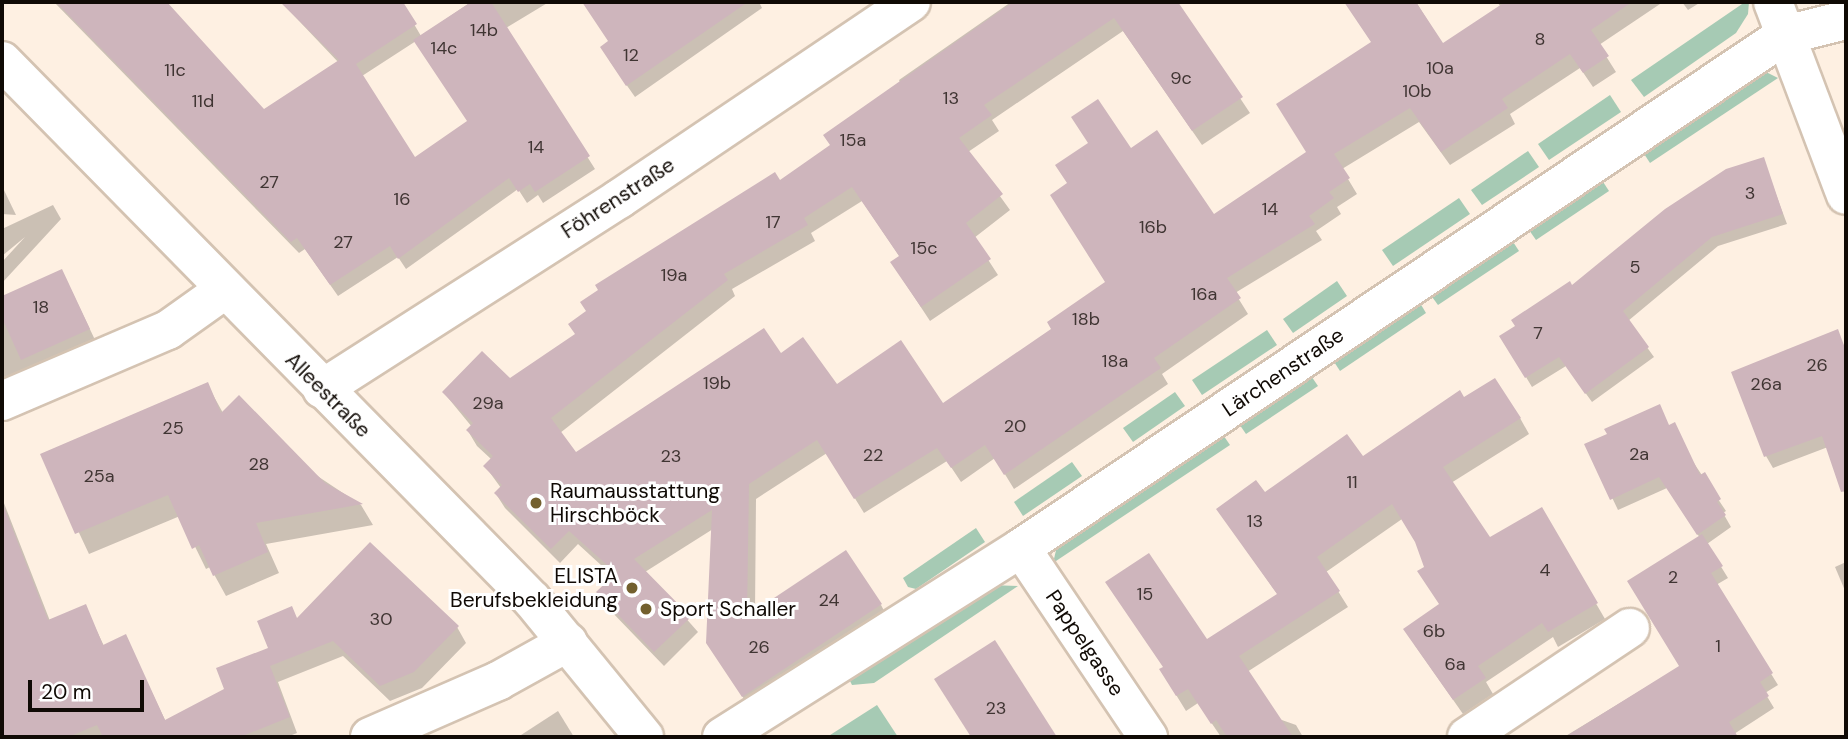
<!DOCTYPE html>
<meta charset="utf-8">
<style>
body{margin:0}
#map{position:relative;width:1848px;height:739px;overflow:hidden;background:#fef0e2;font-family:"DM Sans",sans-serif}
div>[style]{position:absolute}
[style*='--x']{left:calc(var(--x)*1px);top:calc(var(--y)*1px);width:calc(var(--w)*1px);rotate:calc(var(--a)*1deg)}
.green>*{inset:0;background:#a6cab4}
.shadow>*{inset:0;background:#0003}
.building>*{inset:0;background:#ceb5bc}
.roads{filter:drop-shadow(2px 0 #d4c3b2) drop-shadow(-2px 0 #d4c3b2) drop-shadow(0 2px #d4c3b2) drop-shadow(0 -2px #d4c3b2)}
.street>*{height:38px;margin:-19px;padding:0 19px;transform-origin:19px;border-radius:19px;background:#fff}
.dots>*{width:19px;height:19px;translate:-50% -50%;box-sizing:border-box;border:4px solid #fff;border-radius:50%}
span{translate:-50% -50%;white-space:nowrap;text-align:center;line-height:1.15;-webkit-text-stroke:6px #fff;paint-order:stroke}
.number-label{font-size:18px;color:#403533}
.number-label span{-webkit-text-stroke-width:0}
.street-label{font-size:21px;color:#100a05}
.poi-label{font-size:21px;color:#100a05}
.left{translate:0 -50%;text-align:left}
.right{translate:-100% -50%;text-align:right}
.frame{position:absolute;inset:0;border:4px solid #100a05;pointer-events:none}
.scale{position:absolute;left:28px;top:680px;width:116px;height:32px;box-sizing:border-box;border:4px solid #100a05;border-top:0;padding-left:9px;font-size:21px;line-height:24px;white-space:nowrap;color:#100a05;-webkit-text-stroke:5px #fff;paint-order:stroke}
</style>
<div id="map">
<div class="green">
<i style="clip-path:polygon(1745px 2px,1749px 2px,1748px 14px,1736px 33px,1644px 97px,1631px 80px)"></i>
<i style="clip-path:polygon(1760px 69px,1778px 78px,1650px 163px,1637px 143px)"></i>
<i style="clip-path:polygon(1610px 95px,1621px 112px,1549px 160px,1538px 144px)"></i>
<i style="clip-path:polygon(1528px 151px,1539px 167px,1482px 205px,1471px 190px)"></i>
<i style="clip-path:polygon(1596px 171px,1609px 191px,1536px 240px,1522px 220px)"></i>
<i style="clip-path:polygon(1459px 198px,1470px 214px,1393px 266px,1382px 250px)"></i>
<i style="clip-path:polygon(1506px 231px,1519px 251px,1438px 305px,1424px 286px)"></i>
<i style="clip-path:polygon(1337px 281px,1347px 296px,1293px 333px,1283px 319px)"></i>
<i style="clip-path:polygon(1414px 293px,1426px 313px,1340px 371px,1327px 351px)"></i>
<i style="clip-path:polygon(1267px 330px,1277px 345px,1202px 395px,1192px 380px)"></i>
<i style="clip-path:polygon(1305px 367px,1318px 386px,1246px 434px,1233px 415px)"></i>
<i style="clip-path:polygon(1175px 392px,1185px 406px,1133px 442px,1123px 428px)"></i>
<i style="clip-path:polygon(1217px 426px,1230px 445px,1053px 563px,1058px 542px)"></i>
<i style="clip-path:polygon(1072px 462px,1082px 476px,1023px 516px,1014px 502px)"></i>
<i style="clip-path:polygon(976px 528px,985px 542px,916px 589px,908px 587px,903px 578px)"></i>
<i style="clip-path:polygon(989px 585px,1018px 586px,874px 683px,852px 685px,847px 675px)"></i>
<i style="clip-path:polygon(877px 705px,898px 737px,827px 737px)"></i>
</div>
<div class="shadow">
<i style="clip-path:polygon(evenodd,54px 2px,164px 2px,263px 111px,339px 63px,281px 2px,401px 2px,421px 36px,471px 2px,549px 2px,506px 28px,595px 169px,543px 203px,538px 195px,527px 203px,518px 189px,406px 269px,398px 257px,338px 296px,305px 249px,299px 253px,54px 2px,416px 41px,469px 122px,415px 159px,362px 76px,416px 41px)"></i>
<i style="clip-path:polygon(583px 2px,759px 2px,762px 8px,635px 97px,609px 60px,610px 42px)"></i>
<i style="clip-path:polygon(1011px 2px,1176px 2px,1250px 113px,1202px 145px,1123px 31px,992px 120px,999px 131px,968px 152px,1010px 210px,974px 238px,998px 275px,930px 321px,901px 277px,900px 257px,862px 201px,811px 233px,815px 241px,732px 289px,735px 296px,560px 433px,575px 455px,780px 355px,837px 386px,943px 406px,1053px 330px,1106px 283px,1130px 151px,1213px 217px,1308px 153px,1373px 44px,1345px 2px,1416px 2px,1443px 45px,1501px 7px,1497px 2px,1663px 2px,1599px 45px,1616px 72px,1593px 87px,1580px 68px,1510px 114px,1515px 124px,1450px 165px,1419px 122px,1342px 169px,1357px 194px,1337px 207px,1341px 214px,1316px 231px,1322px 240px,1235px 293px,1248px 314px,1162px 374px,1168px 384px,1014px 489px,995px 458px,961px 482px,947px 461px,864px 513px,827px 453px,756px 499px,755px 613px,881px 605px,889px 620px,752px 711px,717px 658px,713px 529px,645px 572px,698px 632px,664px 666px,607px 607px,598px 593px,614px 577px,578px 544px,560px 563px,505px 508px,496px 494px,501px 488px,485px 466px,491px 459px,477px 446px,468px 431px,472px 427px,444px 393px,510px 380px,577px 335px,831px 146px,901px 85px,899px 80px)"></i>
<i style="clip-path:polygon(1682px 2px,1701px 2px,1688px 10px)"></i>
<i style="clip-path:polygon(1763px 159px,1787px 224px,1718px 246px,1628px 321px,1654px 357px,1592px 402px,1566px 366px,1532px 387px,1502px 337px)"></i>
<i style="clip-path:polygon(2px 186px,16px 215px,2px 214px)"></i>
<i style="clip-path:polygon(53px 205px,61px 219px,2px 283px,2px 262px,25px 237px,2px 256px,2px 229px)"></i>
<i style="clip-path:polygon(62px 271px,97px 344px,2px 389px,2px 298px)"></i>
<i style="clip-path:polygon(1837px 332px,1846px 350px,1846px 498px,1828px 447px,1773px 468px,1766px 456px)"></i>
<i style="clip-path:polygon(207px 384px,223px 413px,361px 505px,373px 525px,266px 544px,279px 573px,226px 596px,210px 567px,206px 569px,180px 516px,89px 554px,42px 454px)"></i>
<i style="clip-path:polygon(1464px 400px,1520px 418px,1529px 434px,1451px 483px,1490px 539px,1541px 509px,1605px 619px,1558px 647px,1553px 637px,1486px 682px,1493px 694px,1463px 714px,1414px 644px,1440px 605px,1418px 544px,1402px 519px,1326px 572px,1348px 607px,1247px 672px,1279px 719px,1296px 725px,1303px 737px,1221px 737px,1198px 703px,1186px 711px,1170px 685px,1206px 641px,1278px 595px,1218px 510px,1362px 458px)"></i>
<i style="clip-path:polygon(1669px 426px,1726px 511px,1723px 513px,1731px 527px,1707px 544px,1728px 578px,1716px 585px,1778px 685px,1765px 693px,1774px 708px,1734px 734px,1736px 737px,1564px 737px,1681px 666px,1700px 538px,1667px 488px,1618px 510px,1587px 445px)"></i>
<i style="clip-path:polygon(2px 498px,50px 621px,85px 606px,104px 646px,125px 636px,166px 722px,226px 690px,298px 620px,457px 627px,466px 643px,422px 688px,390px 701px,343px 656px,278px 682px,297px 733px,287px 737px,2px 737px)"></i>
<i style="clip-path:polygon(1846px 562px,1846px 593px,1835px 567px)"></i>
<i style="clip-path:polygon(558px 711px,574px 737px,518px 737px)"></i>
</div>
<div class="building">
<i style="clip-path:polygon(56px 2px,167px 2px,264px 109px,339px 60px,280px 2px,403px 2px,417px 24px,356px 64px,415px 157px,467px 121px,413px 40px,471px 2px,491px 2px,590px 156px,535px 192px,530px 184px,518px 192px,509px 178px,398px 259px,390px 246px,330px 285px,297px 238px,291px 242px)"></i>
<i style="clip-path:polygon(582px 2px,748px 2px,626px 86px,600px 47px,608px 41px)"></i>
<i style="clip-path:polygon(1013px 2px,1178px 2px,1243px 97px,1192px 131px,1114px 18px,984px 105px,992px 115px,959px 138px,1003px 194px,966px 223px,991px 259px,921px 307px,890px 262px,899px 256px,852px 187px,804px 218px,808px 225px,724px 274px,728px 280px,551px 418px,576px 452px,764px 328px,781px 353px,803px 337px,837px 384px,901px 340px,943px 403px,1051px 329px,1047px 322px,1105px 282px,1050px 195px,1067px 183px,1055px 165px,1088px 143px,1071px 117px,1098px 99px,1131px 148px,1157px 130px,1214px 214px,1306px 152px,1276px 104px,1371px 42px,1344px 2px,1416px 2px,1443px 43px,1505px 2px,1632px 2px,1591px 30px,1609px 56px,1583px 73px,1570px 54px,1502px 99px,1508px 108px,1441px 152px,1410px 108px,1334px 154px,1350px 178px,1329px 192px,1334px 198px,1309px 216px,1315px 224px,1227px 278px,1241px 298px,1154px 358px,1161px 368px,1004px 475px,985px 445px,951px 468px,937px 448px,854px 499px,817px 440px,749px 484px,747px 616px,846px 550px,882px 604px,742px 697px,706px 643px,712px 510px,634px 559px,691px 617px,654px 652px,596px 592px,621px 568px,615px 572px,569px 531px,551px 549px,494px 493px,502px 485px,483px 466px,493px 456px,466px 430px,473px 423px,442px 392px,482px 351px,510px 378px,575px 334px,568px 324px,586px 311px,580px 302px,598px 290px,595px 285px,775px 172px,780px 180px,830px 145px,823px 135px)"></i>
<i style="clip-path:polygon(1764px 157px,1783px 214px,1712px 237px,1623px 311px,1649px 347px,1585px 394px,1559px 357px,1525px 378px,1499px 336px,1515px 326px,1511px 320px,1570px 281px,1572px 285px,1665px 209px,1726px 169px)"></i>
<i style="clip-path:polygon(62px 269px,90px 329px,21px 360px,2px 318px,2px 296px)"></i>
<i style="clip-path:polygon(1838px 329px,1846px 351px,1846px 491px,1841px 492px,1822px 436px,1764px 457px,1731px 372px)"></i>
<i style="clip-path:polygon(1495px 378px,1521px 418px,1443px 467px,1490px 537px,1542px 507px,1598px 603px,1548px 632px,1542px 623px,1478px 666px,1486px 678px,1453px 700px,1403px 629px,1439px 604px,1417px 571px,1424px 567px,1415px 542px,1392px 504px,1317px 557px,1340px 591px,1239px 656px,1293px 737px,1227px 737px,1216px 720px,1211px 724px,1188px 689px,1176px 696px,1159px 669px,1163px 667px,1105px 582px,1149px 553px,1207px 639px,1277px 594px,1216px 509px,1256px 480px,1265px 492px,1347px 434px,1363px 456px,1460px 390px,1464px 397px)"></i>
<i style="clip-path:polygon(208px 382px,221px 413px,239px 395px,325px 483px,363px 504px,256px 523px,268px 552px,213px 576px,199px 545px,192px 549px,168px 495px,75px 534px,40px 454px)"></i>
<i style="clip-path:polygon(1660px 404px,1669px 425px,1675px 422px,1700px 475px,1705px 472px,1721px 499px,1717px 502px,1726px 515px,1697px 535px,1659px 477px,1610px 500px,1584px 444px,1607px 434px,1604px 429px)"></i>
<i style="clip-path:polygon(4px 507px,48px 620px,86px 604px,103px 645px,126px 634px,165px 720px,224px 689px,216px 668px,268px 648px,257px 621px,292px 606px,297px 618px,370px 542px,459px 626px,414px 672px,380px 686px,333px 641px,270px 666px,290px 717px,240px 737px,103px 737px,97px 725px,68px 737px,2px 737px)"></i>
<i style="clip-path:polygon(1702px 534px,1723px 566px,1711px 573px,1773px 673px,1760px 682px,1769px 696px,1729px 722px,1738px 737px,1565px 737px,1679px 666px,1627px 581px)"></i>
<i style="clip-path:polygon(995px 640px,1057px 737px,971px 737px,934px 679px)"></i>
</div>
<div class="roads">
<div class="street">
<i style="--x:1773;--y:2;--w:206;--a:69.3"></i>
<i style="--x:2;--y:61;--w:756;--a:45.48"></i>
<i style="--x:532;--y:600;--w:177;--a:50.7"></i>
<i style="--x:322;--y:389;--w:353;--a:-32.6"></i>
<i style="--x:619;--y:199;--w:352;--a:-34"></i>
<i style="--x:2;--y:401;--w:181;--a:-23.2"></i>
<i style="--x:168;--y:330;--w:69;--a:-35.5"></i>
<i style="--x:1021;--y:548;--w:228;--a:56.1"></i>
<i style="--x:370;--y:737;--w:140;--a:-23.6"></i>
<i style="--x:498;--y:681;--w:80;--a:-29.1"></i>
<i style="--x:722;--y:737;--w:354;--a:-32.3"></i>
<i style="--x:1021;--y:548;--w:920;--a:-33.88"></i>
<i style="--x:1785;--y:35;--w:63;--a:-13.8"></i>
<i style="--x:1467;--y:737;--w:196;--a:-33.8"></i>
</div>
</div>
<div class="dots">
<i style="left:536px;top:503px;background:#73602e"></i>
<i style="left:632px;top:588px;background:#73602e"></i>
<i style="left:646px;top:609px;background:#73602e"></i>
</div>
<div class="number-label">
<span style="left:484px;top:30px">14b</span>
<span style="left:1540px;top:39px">8</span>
<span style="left:444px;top:48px">14c</span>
<span style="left:631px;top:55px">12</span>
<span style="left:1440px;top:68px">10a</span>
<span style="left:175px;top:70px">11c</span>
<span style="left:1181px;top:78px">9c</span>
<span style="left:1417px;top:91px">10b</span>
<span style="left:951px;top:98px">13</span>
<span style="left:203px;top:101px">11d</span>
<span style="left:853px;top:140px">15a</span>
<span style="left:536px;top:147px">14</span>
<span style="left:269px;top:182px">27</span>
<span style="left:1750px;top:193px">3</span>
<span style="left:402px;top:199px">16</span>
<span style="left:1270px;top:209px">14</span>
<span style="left:773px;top:222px">17</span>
<span style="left:1153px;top:227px">16b</span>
<span style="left:343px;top:242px">27</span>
<span style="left:924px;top:248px">15c</span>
<span style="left:1635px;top:267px">5</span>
<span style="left:674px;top:275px">19a</span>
<span style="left:1204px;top:294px">16a</span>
<span style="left:41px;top:307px">18</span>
<span style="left:1086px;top:319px">18b</span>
<span style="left:1538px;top:333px">7</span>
<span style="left:1115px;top:361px">18a</span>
<span style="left:1817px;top:365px">26</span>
<span style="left:717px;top:383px">19b</span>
<span style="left:1766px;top:384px">26a</span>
<span style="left:488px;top:403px">29a</span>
<span style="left:1015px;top:426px">20</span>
<span style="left:173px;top:428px">25</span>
<span style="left:1639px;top:454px">2a</span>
<span style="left:873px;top:455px">22</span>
<span style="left:671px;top:456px">23</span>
<span style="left:259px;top:464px">28</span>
<span style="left:99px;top:476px">25a</span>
<span style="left:1352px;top:482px">11</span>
<span style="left:1255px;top:521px">13</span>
<span style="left:1545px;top:570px">4</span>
<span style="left:1673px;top:577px">2</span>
<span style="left:1145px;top:594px">15</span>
<span style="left:829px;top:600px">24</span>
<span style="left:381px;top:619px">30</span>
<span style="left:1434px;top:631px">6b</span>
<span style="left:1718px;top:646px">1</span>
<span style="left:759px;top:647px">26</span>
<span style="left:1455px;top:664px">6a</span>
<span style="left:996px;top:708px">23</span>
</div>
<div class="street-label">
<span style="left:618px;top:198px;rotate:-33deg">Föhrenstraße</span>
<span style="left:1283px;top:372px;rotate:-34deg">Lärchenstraße</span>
<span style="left:328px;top:395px;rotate:45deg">Alleestraße</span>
<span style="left:1085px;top:643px;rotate:56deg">Pappelgasse</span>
</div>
<div class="poi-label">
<span class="left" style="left:550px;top:503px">Raumausstattung<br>Hirschböck</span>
<span class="right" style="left:618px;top:588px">ELISTA<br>Berufsbekleidung</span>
<span class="left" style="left:660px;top:609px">Sport Schaller</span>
</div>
<div class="frame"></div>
<div class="scale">20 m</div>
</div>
